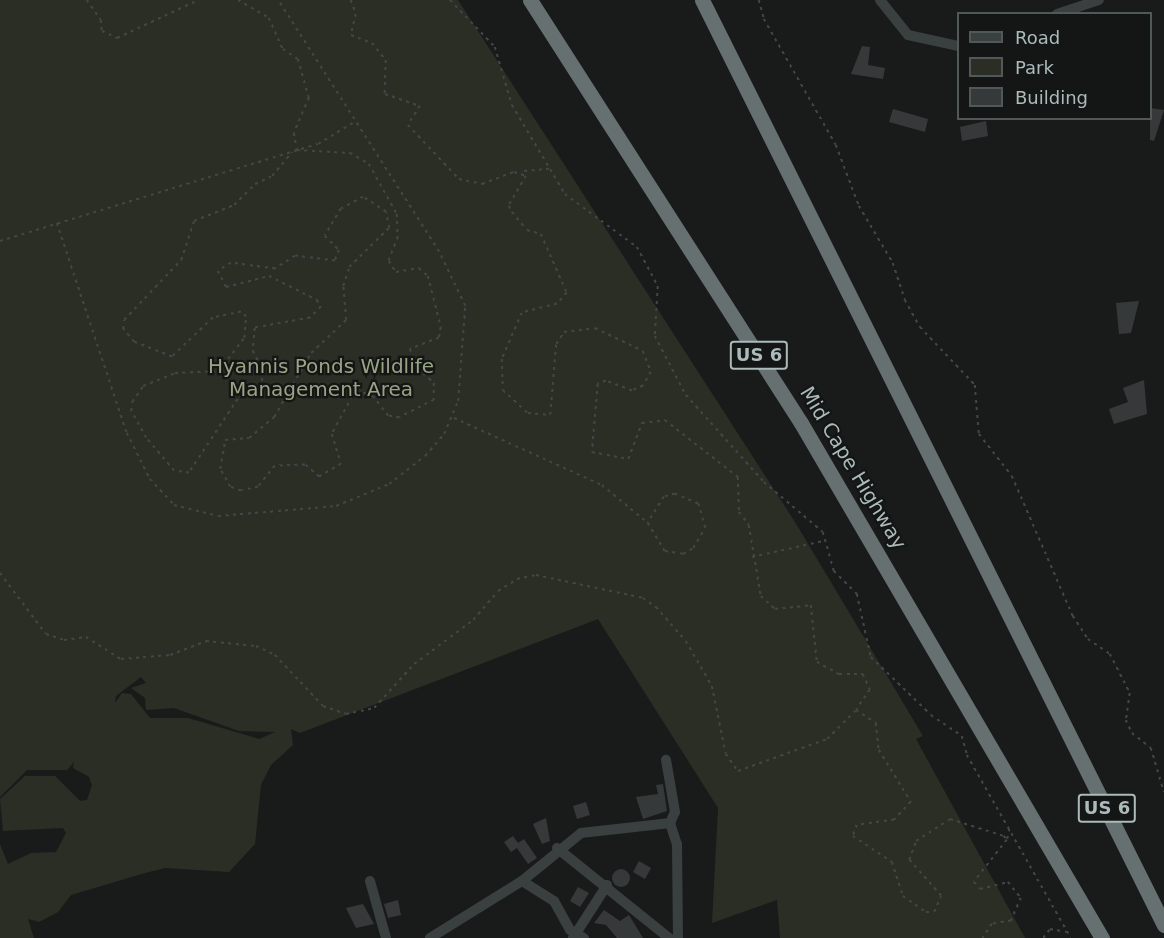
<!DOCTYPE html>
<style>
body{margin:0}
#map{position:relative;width:1164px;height:938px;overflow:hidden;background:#191b1b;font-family:"DejaVu Sans",sans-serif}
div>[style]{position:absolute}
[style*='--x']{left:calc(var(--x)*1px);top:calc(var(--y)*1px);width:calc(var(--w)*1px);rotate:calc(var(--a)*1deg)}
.green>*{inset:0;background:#2a2e25}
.building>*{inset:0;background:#36393a}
.round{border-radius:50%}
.path>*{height:1.5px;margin-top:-0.75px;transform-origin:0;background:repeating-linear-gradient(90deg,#404747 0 3px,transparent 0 7.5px)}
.minor>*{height:10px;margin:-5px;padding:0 5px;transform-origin:5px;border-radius:5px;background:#3a3f40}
.highway>*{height:15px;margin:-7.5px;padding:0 7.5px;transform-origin:7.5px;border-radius:7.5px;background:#667071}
span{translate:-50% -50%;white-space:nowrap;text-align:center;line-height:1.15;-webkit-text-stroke:4.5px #141616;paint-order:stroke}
.shield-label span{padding:2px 4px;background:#141616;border:2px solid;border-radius:4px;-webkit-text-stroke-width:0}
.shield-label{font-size:18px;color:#acbaba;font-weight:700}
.park-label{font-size:20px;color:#98a484}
.street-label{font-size:20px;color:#acbaba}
.legend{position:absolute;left:957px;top:12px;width:195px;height:108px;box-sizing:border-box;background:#141616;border:2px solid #515858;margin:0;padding:8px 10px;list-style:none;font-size:18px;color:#acbaba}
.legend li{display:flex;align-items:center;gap:12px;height:30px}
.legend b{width:30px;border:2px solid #515858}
</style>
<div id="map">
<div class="green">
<i style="clip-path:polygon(evenodd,0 0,458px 0,795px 522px,923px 736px,916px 739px,1025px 938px,780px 938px,777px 900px,712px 923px,718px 808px,598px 619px,300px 733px,291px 729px,293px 745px,271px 765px,261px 785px,255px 844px,229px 872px,165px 868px,145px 873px,71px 895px,58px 912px,39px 922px,28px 919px,34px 938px,0 938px,0 844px,8px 864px,31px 853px,56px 852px,66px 833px,63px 828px,3px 831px,0 799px,25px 776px,55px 776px,80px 801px,87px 800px,92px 785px,89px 777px,73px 768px,74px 762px,67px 770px,27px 770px,0 797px,0 0,141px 677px,146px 683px,131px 688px,145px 698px,146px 710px,174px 708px,239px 731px,275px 732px,259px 739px,188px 718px,150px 718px,131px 694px,122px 693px,115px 703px,116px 696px,141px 677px)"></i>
</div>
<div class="building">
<i style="clip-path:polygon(862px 46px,870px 47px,868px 65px,885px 68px,883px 79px,851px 74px)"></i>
<i style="clip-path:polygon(1150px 108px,1164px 110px,1154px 141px,1150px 140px)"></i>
<i style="clip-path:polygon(893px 109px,928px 119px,925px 132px,889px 122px)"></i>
<i style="clip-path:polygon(986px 121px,988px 136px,962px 141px,960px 127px)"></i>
<i style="clip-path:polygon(1139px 301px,1131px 333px,1119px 334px,1116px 303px)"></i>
<i style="clip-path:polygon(1144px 380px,1147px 414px,1114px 424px,1109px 409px,1128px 402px,1123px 388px)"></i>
<i style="clip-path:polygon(663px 784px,667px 811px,643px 819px,636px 797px,658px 794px,656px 785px)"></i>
<i style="clip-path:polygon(586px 802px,590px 815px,577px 819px,573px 806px)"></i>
<i style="clip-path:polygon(546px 818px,550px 841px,542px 844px,533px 824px)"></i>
<i style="clip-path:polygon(513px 836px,518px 843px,524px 839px,537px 858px,528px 864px,517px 848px,511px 852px,504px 842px)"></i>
<i style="clip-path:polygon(639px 861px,651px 868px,645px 879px,633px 872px)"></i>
<i class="round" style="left:612px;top:869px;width:18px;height:18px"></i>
<i style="clip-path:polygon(578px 887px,589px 893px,580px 907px,570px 901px)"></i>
<i style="clip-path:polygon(398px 900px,401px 915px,388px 918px,384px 904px)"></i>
<i style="clip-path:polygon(363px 904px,374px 924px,356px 928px,346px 908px)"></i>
<i style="clip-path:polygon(604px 910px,620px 921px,629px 915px,643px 938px,617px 938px,606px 925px,594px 923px)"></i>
</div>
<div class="path">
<i style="--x:87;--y:0;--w:24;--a:55"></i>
<i style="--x:101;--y:20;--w:11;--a:85"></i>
<i style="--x:102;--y:31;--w:17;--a:25"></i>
<i style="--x:117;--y:38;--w:89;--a:-25.1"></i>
<i style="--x:238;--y:0;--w:36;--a:30"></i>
<i style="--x:269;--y:18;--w:34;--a:66"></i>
<i style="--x:283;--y:49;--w:18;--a:34"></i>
<i style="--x:298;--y:59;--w:41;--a:74.2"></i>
<i style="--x:309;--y:98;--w:38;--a:113"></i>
<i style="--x:294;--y:133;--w:17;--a:80"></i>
<i style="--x:297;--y:150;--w:53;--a:3.2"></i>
<i style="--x:350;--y:153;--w:22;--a:30"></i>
<i style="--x:369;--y:164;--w:57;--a:60.8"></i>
<i style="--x:397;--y:214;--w:23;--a:88"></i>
<i style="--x:398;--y:237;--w:26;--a:111"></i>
<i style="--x:389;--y:261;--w:13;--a:58"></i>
<i style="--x:396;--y:272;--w:23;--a:-10"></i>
<i style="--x:419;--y:268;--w:12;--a:42"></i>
<i style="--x:428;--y:276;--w:53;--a:75.7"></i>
<i style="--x:441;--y:327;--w:11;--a:100"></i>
<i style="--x:439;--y:338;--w:31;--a:159"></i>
<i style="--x:410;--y:349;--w:21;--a:67"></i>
<i style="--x:418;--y:368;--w:22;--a:43"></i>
<i style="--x:434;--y:383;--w:17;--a:90"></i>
<i style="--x:434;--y:400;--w:39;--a:153"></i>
<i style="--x:399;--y:418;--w:11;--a:-170"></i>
<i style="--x:388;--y:416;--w:24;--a:-128"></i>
<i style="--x:373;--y:397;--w:18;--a:-158"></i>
<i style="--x:356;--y:390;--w:50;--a:118.6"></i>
<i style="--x:332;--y:434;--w:31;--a:73"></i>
<i style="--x:341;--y:464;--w:26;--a:149"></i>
<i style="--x:319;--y:477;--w:18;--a:-139"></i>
<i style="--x:305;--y:465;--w:30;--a:178"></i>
<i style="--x:275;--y:466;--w:27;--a:129"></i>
<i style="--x:258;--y:487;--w:17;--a:167"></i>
<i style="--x:241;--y:491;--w:12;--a:-160"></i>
<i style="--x:230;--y:487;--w:21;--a:-119"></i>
<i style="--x:220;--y:469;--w:29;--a:-80"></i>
<i style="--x:225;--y:440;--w:24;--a:-5"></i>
<i style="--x:249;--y:438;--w:33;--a:-40"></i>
<i style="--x:274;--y:417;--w:74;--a:-60"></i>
<i style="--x:311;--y:353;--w:48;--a:-43.3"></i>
<i style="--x:346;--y:320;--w:34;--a:-95"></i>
<i style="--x:343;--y:286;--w:20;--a:-72"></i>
<i style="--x:349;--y:267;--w:56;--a:-44.3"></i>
<i style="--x:389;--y:228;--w:16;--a:-101"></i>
<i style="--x:386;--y:212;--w:27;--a:-147"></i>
<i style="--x:363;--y:197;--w:25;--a:151"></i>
<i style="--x:341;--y:209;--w:31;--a:121"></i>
<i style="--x:325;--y:236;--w:20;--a:45"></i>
<i style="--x:339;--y:250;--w:12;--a:110"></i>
<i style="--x:335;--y:261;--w:40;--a:-172.9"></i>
<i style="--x:295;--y:256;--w:24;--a:147"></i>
<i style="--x:275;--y:269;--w:44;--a:-172.2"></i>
<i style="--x:231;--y:263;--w:15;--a:148"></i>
<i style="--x:218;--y:271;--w:18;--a:63"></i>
<i style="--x:226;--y:287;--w:44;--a:-14.3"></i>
<i style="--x:269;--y:276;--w:54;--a:26.6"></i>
<i style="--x:317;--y:300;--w:8;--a:60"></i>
<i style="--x:321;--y:307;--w:16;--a:135"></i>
<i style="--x:310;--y:318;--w:56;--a:169.7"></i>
<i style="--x:255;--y:328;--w:23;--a:95"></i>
<i style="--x:253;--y:351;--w:22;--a:63"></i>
<i style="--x:263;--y:371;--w:13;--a:94"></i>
<i style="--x:262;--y:384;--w:22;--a:156"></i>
<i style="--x:242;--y:393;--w:96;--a:123.5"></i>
<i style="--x:189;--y:473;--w:15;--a:-172"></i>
<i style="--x:174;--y:471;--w:43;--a:-130.3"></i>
<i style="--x:146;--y:438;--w:31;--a:-119"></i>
<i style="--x:131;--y:411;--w:9;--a:-84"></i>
<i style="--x:132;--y:402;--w:19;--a:-55"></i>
<i style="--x:143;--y:386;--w:35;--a:-22"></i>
<i style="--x:175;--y:373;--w:44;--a:-2.6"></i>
<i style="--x:219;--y:371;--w:41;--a:-52.9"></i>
<i style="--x:244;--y:338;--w:21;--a:-85"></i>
<i style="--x:246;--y:317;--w:7;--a:-135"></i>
<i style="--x:241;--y:312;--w:29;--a:168"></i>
<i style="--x:213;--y:318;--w:57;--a:136.4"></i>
<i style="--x:172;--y:357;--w:41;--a:-158.5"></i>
<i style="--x:134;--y:342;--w:17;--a:-130"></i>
<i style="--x:123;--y:329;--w:9;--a:-84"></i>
<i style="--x:124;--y:320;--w:83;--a:-46.5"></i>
<i style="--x:181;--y:260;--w:41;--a:-71.6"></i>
<i style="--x:194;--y:221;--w:43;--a:-21.8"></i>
<i style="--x:234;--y:205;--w:30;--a:-45"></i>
<i style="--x:255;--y:184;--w:19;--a:-25"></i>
<i style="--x:272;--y:176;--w:31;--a:-50"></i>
<i style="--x:351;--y:0;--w:15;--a:70"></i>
<i style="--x:356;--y:14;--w:22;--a:103"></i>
<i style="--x:351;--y:35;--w:22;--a:21"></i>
<i style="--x:372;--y:43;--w:22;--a:51"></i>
<i style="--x:386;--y:60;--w:34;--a:92"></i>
<i style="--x:385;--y:94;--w:37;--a:19"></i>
<i style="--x:420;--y:106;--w:22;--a:122"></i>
<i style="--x:408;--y:125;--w:74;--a:46.6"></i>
<i style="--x:459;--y:179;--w:24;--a:12"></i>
<i style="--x:482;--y:184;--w:34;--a:-21"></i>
<i style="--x:514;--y:172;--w:13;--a:18"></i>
<i style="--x:526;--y:176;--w:34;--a:120"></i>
<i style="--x:509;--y:206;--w:7;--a:63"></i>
<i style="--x:512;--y:212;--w:23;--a:50"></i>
<i style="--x:527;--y:230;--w:15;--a:16"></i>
<i style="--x:541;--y:234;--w:64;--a:66.2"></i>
<i style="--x:567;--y:293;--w:15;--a:132"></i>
<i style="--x:557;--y:304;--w:36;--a:166"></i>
<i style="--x:522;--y:313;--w:50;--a:113.5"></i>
<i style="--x:502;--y:359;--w:31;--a:88"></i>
<i style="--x:503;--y:390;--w:34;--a:43"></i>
<i style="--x:528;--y:413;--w:22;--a:5"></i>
<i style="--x:550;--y:415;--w:71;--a:-85.2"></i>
<i style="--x:556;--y:344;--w:14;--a:-56"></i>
<i style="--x:564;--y:332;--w:31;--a:-7"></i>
<i style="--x:595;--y:328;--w:53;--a:25.6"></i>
<i style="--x:643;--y:351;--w:22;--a:69"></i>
<i style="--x:651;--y:372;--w:16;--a:120"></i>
<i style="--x:643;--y:386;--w:12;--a:156"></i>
<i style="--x:632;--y:391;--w:28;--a:-159"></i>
<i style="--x:606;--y:381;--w:9;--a:159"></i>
<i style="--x:598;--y:384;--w:68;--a:95"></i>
<i style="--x:592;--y:452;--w:37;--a:11"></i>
<i style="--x:628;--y:459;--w:39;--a:-69"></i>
<i style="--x:642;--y:423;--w:23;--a:-7"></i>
<i style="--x:665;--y:420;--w:93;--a:38"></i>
<i style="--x:738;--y:477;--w:35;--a:88"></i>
<i style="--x:739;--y:512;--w:16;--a:52"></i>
<i style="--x:749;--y:525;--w:72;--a:80.4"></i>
<i style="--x:761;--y:596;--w:19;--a:43"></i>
<i style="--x:775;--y:609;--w:36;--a:-6"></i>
<i style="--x:811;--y:605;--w:57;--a:84"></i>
<i style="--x:817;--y:662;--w:25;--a:29"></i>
<i style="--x:839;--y:674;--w:24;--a:0"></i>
<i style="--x:863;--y:674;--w:17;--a:66"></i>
<i style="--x:870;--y:690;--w:24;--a:125"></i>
<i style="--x:856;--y:710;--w:24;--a:33"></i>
<i style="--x:876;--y:723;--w:27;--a:84"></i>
<i style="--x:879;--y:750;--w:61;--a:58.4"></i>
<i style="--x:911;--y:802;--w:25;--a:133"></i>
<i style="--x:894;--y:820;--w:37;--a:172"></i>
<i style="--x:857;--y:825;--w:12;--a:110"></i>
<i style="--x:853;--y:836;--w:47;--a:33.7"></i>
<i style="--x:892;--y:862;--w:36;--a:72"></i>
<i style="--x:903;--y:896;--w:28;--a:35"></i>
<i style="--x:926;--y:912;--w:8;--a:0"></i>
<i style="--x:934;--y:912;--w:17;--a:-66"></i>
<i style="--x:941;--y:896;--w:48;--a:-131.6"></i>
<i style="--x:909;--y:860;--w:20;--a:-70"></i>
<i style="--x:916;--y:841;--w:40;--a:-32.9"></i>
<i style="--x:950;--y:819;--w:57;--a:17.5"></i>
<i style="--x:1004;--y:836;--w:5;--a:53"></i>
<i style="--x:1007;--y:840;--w:53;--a:128.2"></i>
<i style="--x:974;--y:882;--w:9;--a:49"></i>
<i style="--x:980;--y:889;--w:29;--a:-14"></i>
<i style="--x:1008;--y:882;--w:21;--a:51"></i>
<i style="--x:1021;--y:898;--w:25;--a:113"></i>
<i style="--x:1011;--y:921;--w:19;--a:171"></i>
<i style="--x:992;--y:924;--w:17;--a:123"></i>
<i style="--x:450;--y:0;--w:65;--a:46.2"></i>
<i style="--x:495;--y:47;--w:60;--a:73.7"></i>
<i style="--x:512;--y:105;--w:104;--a:59.2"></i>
<i style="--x:565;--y:194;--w:89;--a:36.4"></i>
<i style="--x:637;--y:247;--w:44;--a:61.7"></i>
<i style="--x:658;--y:286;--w:50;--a:93.4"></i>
<i style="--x:655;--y:336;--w:67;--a:62.3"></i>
<i style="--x:686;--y:395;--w:117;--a:48.1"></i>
<i style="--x:764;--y:482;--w:77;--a:40.3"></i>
<i style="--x:823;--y:532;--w:41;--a:74.2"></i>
<i style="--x:834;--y:571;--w:33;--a:45"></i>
<i style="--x:857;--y:594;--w:65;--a:77.5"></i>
<i style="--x:871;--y:657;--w:83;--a:44"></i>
<i style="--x:931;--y:715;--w:37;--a:34"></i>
<i style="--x:962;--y:736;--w:20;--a:75"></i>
<i style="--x:967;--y:755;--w:210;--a:60.4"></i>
<i style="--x:759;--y:0;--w:20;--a:75"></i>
<i style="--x:764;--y:19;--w:145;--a:60.3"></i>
<i style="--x:836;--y:145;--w:65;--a:69.3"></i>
<i style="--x:859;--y:206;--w:66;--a:59.2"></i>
<i style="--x:893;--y:263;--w:39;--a:72"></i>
<i style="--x:905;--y:300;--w:31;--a:61"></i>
<i style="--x:920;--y:327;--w:80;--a:46.5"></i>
<i style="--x:975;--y:385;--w:49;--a:85.3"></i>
<i style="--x:979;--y:434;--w:53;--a:51.8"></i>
<i style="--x:1012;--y:476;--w:153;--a:66.5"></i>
<i style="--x:1073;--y:616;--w:27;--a:57"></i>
<i style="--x:1088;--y:639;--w:27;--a:34"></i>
<i style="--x:1110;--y:654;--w:44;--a:62.9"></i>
<i style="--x:1130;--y:693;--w:27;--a:98"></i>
<i style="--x:1126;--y:720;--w:14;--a:65"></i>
<i style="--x:1132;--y:733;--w:24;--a:38"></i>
<i style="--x:1151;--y:748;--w:46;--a:73.5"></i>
<i style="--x:524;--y:171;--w:25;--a:-5"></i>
<i style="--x:57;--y:223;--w:221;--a:71.6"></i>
<i style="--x:127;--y:433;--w:51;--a:63.4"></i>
<i style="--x:150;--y:479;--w:35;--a:47"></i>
<i style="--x:174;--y:505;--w:45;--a:14"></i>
<i style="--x:218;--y:516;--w:118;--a:-4.8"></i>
<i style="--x:336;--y:506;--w:57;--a:-22.5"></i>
<i style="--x:389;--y:484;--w:46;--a:-37.9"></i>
<i style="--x:425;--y:456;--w:29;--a:-49"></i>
<i style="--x:444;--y:434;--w:36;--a:-67"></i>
<i style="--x:458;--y:401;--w:95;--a:-85.8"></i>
<i style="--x:465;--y:306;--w:60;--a:-115.7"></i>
<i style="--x:439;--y:252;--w:299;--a:-122.6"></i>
<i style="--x:0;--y:241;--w:332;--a:-17"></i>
<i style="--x:318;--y:144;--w:44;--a:-31.2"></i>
<i style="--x:454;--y:418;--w:162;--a:24.4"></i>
<i style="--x:602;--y:485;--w:60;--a:39.6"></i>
<i style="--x:648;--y:523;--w:33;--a:59"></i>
<i style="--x:665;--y:551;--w:18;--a:9"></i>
<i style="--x:683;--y:554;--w:12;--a:-31"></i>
<i style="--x:693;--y:548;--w:23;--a:-59"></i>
<i style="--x:705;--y:528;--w:25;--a:-106"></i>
<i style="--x:698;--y:504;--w:25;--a:-157"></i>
<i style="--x:675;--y:494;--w:11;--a:165"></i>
<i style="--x:664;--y:497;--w:31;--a:122"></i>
<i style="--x:752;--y:557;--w:73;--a:-12.7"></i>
<i style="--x:0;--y:573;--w:76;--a:53"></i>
<i style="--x:46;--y:634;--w:19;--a:18"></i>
<i style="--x:64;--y:640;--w:22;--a:-8"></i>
<i style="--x:86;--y:637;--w:41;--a:32.2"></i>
<i style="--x:121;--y:659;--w:49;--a:-4.7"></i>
<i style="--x:170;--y:655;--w:39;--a:-21"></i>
<i style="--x:206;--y:641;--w:50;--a:5.7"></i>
<i style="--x:256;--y:646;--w:21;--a:25"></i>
<i style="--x:275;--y:655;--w:70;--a:46.7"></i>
<i style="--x:323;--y:706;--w:24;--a:19"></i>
<i style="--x:346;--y:714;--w:29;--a:-12"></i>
<i style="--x:374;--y:708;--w:59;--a:-47.7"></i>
<i style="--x:414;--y:664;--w:74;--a:-36.7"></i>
<i style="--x:473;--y:620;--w:38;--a:-49"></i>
<i style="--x:498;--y:591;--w:22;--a:-32"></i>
<i style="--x:517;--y:579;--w:19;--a:-12"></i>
<i style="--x:536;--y:575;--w:109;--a:12.1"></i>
<i style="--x:643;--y:598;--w:16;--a:35"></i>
<i style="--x:656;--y:607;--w:45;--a:48.6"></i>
<i style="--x:686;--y:641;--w:52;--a:60"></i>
<i style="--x:712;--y:686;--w:69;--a:78.4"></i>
<i style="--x:726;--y:754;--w:21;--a:55"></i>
<i style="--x:738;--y:771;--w:95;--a:-19.8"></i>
<i style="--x:827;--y:739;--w:40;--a:-45"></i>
<i style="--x:1007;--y:839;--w:10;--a:-79"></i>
<i style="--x:1043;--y:938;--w:11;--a:-52"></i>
<i style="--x:1050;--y:929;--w:17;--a:10"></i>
</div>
<div class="minor">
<i style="--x:880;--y:0;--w:45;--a:51.3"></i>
<i style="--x:908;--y:35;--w:51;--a:12.4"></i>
<i style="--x:1057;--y:14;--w:44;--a:-18.4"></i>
<i style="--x:670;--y:823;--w:22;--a:72"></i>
<i style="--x:677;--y:844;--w:94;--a:89.4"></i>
<i style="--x:557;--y:848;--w:144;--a:38.8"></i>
<i style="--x:370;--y:881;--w:59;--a:74.3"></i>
<i style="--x:522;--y:881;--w:38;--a:32"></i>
<i style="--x:554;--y:901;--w:33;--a:61"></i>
<i style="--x:570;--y:930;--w:16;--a:30"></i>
<i style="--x:430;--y:938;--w:108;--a:-31.8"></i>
<i style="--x:522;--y:881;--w:76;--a:-39.1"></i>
<i style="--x:581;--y:833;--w:90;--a:-6.4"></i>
<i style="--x:670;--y:823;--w:12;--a:-66"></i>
<i style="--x:675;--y:812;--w:53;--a:-99.8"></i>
<i style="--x:573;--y:938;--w:63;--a:-57.3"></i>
</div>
<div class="highway">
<i style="--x:530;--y:0;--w:502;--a:57.35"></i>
<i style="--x:801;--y:423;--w:597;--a:59.7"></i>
<i style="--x:702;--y:0;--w:1034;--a:63.46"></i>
</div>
<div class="shield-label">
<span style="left:759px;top:355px">US 6</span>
<span style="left:1107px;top:808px">US 6</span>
</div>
<div class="park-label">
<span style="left:321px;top:378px">Hyannis Ponds Wildlife<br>Management Area</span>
</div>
<div class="street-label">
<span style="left:853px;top:468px;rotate:59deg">Mid Cape Highway</span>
</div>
<ul class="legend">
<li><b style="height:8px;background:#3a3f40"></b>Road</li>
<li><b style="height:16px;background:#2a2e25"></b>Park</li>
<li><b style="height:16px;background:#36393a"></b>Building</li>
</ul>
</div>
